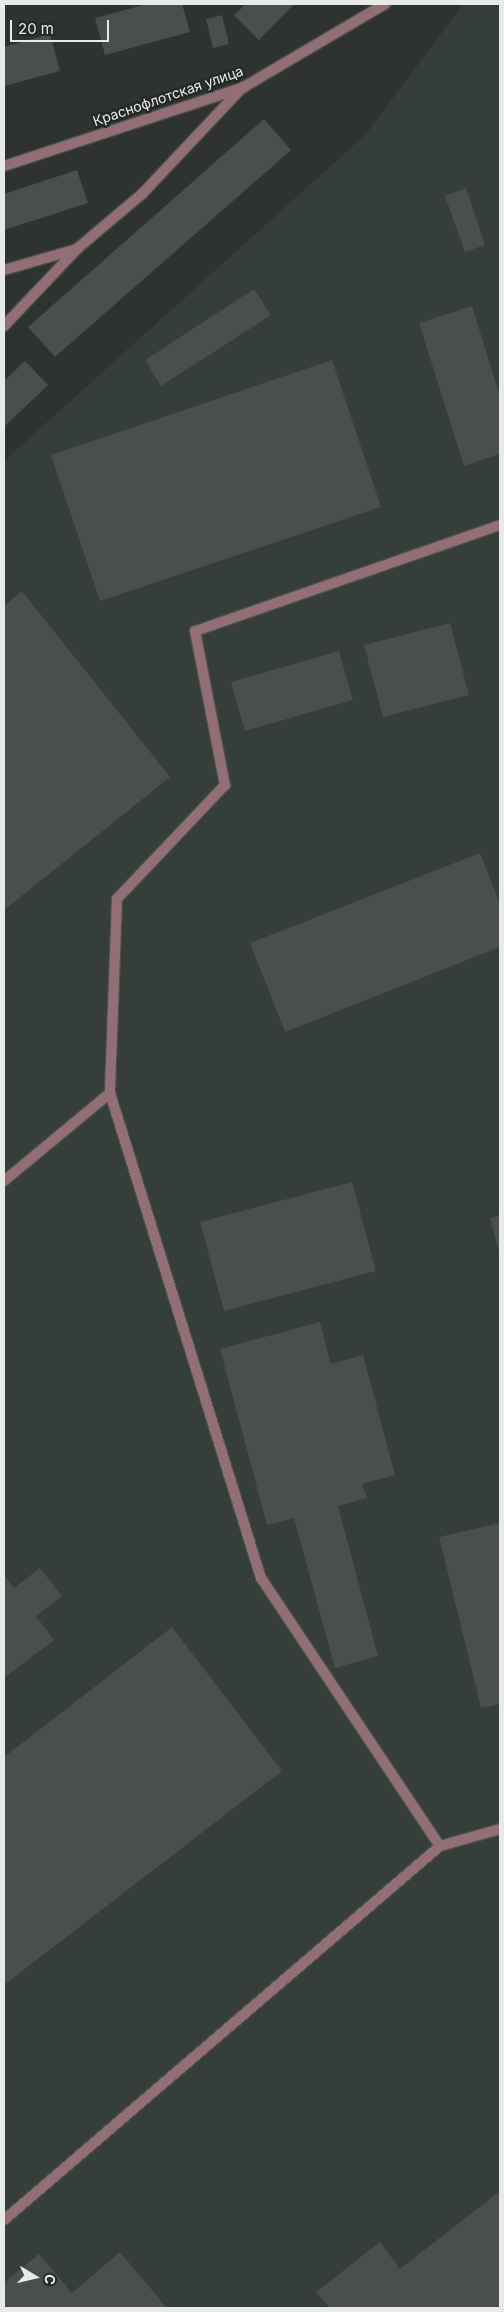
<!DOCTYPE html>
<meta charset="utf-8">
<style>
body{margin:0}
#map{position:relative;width:504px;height:2312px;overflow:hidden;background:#2e3230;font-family:Inter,sans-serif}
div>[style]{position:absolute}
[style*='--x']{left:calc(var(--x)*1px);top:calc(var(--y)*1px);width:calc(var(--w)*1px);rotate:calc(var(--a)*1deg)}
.built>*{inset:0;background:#353e3b}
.building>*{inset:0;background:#4a4e4d}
.roads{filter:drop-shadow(1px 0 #4c4f4e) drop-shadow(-1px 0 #4c4f4e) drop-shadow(0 1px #4c4f4e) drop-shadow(0 -1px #4c4f4e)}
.lane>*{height:10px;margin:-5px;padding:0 5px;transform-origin:5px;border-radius:5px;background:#916f74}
span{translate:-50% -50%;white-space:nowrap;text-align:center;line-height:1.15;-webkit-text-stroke:4.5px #242826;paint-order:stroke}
.street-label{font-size:14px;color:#e8eae9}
.frame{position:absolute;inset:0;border:5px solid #e8eae9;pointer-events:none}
.north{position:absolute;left:10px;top:2252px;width:50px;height:50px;-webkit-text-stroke:4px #242826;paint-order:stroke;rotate:99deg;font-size:14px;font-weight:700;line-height:20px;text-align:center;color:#e8eae9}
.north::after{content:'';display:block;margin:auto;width:18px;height:22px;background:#e8eae9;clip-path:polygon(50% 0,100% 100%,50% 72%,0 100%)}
.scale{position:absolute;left:10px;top:20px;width:99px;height:22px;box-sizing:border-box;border:2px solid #e8eae9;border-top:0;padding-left:6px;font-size:15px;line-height:18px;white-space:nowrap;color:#e8eae9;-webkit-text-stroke:4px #242826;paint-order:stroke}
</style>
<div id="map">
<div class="built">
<i style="clip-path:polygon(471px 4px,500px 4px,500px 2308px,4px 2308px,4px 461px,366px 134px,462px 6px)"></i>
</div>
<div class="building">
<i style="clip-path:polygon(147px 4px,182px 4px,190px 32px,105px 55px,95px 18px)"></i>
<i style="clip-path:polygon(246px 4px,294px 4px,259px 40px,234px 15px)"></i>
<i style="clip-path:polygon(222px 15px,229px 44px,213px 48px,206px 19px)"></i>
<i style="clip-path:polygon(50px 34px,60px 71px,4px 86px,4px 47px)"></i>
<i style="clip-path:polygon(264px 119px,291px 150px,55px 357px,28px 327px)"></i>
<i style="clip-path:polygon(77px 170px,88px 203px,4px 230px,4px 194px)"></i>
<i style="clip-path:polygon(466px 188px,485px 245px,465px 252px,445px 196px)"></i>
<i style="clip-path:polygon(254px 289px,271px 315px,161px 386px,145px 360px)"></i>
<i style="clip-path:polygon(472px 306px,500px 396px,500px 454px,464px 466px,419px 323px)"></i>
<i style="clip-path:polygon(332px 360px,381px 507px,100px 601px,51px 455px)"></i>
<i style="clip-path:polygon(25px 361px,48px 385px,4px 427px,4px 381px)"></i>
<i style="clip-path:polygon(22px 591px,170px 777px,4px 910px,4px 606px)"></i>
<i style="clip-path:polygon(450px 623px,469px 695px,383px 717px,364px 645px)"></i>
<i style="clip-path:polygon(339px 651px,353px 700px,245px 731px,231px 682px)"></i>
<i style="clip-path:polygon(480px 853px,500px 904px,500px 947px,285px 1032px,250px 943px)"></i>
<i style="clip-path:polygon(352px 1182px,376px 1271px,224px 1311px,200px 1222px)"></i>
<i style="clip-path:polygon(500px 1215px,500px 1255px,490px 1218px)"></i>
<i style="clip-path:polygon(320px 1322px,331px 1364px,363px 1355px,395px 1475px,362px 1484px,367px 1498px,338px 1506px,378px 1656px,335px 1668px,294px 1518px,267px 1525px,220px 1349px)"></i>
<i style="clip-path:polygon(500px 1523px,500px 1704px,481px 1708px,439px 1537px)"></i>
<i style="clip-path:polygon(40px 1568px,62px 1596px,36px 1616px,54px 1640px,4px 1678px,4px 1575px,14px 1588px)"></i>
<i style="clip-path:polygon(172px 1627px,282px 1771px,4px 1985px,4px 1757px)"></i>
<i style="clip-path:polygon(500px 2191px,500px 2308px,330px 2308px,316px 2292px,380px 2242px,400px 2269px)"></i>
<i style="clip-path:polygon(120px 2252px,167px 2308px,4px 2308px,4px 2283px,39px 2254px,72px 2293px)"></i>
</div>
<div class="roads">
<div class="lane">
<i style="--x:4;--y:166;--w:253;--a:-18.2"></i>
<i style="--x:244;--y:87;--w:164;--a:-30.5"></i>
<i style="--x:4;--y:270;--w:76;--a:-16"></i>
<i style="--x:4;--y:326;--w:108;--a:-46.5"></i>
<i style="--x:78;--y:248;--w:84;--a:-40.2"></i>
<i style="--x:142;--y:194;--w:147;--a:-46.7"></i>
<i style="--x:500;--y:525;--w:323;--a:160.8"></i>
<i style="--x:195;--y:631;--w:157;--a:79"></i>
<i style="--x:225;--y:785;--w:157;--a:133.5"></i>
<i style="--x:117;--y:899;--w:194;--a:92.1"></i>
<i style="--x:110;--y:1093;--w:508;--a:72.71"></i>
<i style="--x:261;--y:1578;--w:322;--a:56.3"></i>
<i style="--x:440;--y:1846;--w:62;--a:-15.8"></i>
<i style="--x:4;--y:1181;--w:138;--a:-39.7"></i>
<i style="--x:4;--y:2220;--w:574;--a:-40.62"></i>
</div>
</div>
<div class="street-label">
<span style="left:168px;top:96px;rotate:-19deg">Краснофлотская улица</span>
</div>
<div class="frame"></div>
<div class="north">С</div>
<div class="scale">20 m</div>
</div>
